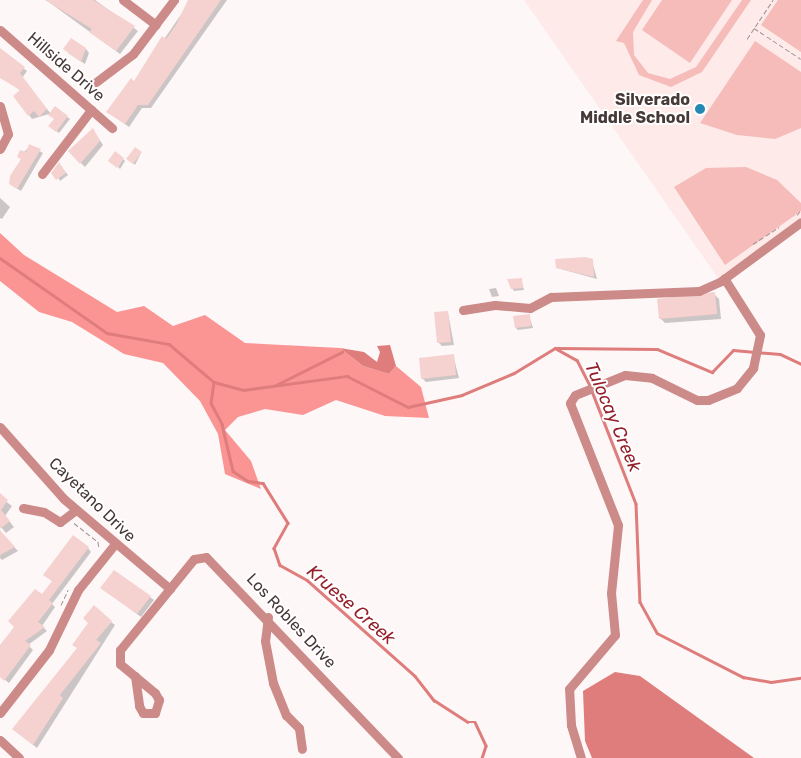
<!DOCTYPE html>
<style>
body{margin:0}
#map{position:relative;width:801px;height:758px;overflow:hidden;background:#fef7f7;font-family:Rubik,sans-serif}
div>[style]{position:absolute}
[style*='--x']{left:calc(var(--x)*1px);top:calc(var(--y)*1px);width:calc(var(--w)*1px);rotate:calc(var(--a)*1deg)}
.built>*{inset:0;background:#fdeae9}
.green>*{inset:0;background:#f5bcba}
.forest>*{inset:0;background:#fa9594}
.water>*{inset:0;background:#de7d7b}
.shadow>*{inset:0;background:#0003}
.stream>*{height:2.5px;margin:-1.25px;padding:0 1.25px;transform-origin:1.25px;border-radius:1.25px;background:#de7d7b}
.building>*{inset:0;background:#f5d2d0}
.path>*{height:1px;margin-top:-0.5px;transform-origin:0;background:repeating-linear-gradient(90deg,#9e9393 0 5px,transparent 0 7.5px)}
.minor>*{height:9px;margin:-4.5px;padding:0 4.5px;transform-origin:4.5px;border-radius:4.5px;background:#cc8a88}
.dots>*{width:14px;height:14px;translate:-50% -50%;box-sizing:border-box;border:2px solid #fff;border-radius:50%}
span{translate:-50% -50%;white-space:nowrap;text-align:center;line-height:1.15;-webkit-text-stroke:4px #fff;paint-order:stroke}
.street-label{font-size:16px;color:#463938}
.poi-label{font-size:16px;color:#463938;font-weight:700}
.right{translate:-100% -50%;text-align:right}
.water-label{font-size:18px;color:#94202b;font-style:italic}
</style>
<div id="map">
<div class="built">
<i style="clip-path:polygon(524px 0,801px 0,801px 218px,718px 278px)"></i>
</div>
<div class="green">
<i style="clip-path:polygon(643px 0,652px 0,633px 32px,634px 55px,648px 73px,670px 79px,696px 67px,742px 0,751px 0,702px 72px,671px 87px,639px 75px,624px 43px,616px 41px)"></i>
<i style="clip-path:polygon(662px 0,732px 0,690px 63px,642px 30px)"></i>
<i style="clip-path:polygon(778px 0,801px 0,801px 52px,761px 25px)"></i>
<i style="clip-path:polygon(755px 41px,801px 72px,801px 128px,775px 139px,737px 135px,700px 123px)"></i>
<i style="clip-path:polygon(746px 167px,777px 180px,801px 203px,801px 211px,725px 265px,674px 187px,706px 168px)"></i>
</div>
<div class="forest">
<i style="clip-path:polygon(0 233px,24px 255px,117px 312px,144px 306px,173px 326px,205px 315px,245px 343px,340px 348px,363px 366px,389px 374px,396px 366px,421px 387px,429px 418px,385px 416px,336px 400px,303px 415px,265px 409px,238px 417px,225px 430px,251px 461px,261px 489px,225px 474px,218px 434px,200px 401px,163px 363px,124px 354px,72px 322px,39px 312px,0 281px)"></i>
</div>
<div class="water">
<i style="clip-path:polygon(390px 345px,396px 366px,389px 374px,363px 366px,340px 348px,364px 352px,377px 362px,380px 352px,377px 346px)"></i>
<i style="clip-path:polygon(615px 672px,640px 676px,754px 758px,592px 758px,585px 741px,583px 691px)"></i>
</div>
<div class="shadow">
<i style="clip-path:polygon(46px 0,95px 0,138px 31px,120px 54px)"></i>
<i style="clip-path:polygon(191px 0,227px 0,151px 108px,142px 108px,129px 127px,112px 115px)"></i>
<i style="clip-path:polygon(86px 49px,89px 53px,85px 64px,68px 53px)"></i>
<i style="clip-path:polygon(0 50px,27px 71px,22px 78px,51px 114px,55px 108px,70px 119px,59px 133px,52px 128px,55px 119px,49px 114px,32px 119px,15px 96px,21px 91px,0 76px)"></i>
<i style="clip-path:polygon(93px 130px,103px 145px,85px 167px,69px 151px)"></i>
<i style="clip-path:polygon(30px 146px,43px 153px,21px 191px,13px 186px,22px 160px,19px 157px)"></i>
<i style="clip-path:polygon(141px 153px,135px 165px,130px 161px)"></i>
<i style="clip-path:polygon(123px 159px,125px 161px,120px 169px,118px 167px)"></i>
<i style="clip-path:polygon(61px 166px,68px 175px,60px 181px,55px 171px)"></i>
<i style="clip-path:polygon(0 198px,10px 207px,2px 219px,0 218px)"></i>
<i style="clip-path:polygon(592px 261px,597px 279px,557px 268px)"></i>
<i style="clip-path:polygon(521px 279px,524px 290px,514px 291px,512px 288px)"></i>
<i style="clip-path:polygon(496px 288px,499px 296px,492px 297px,489px 289px)"></i>
<i style="clip-path:polygon(714px 294px,719px 299px,721px 319px,665px 323px,660px 318px)"></i>
<i style="clip-path:polygon(448px 313px,454px 345px,442px 346px,438px 342px)"></i>
<i style="clip-path:polygon(529px 316px,533px 328px,518px 330px,516px 328px)"></i>
<i style="clip-path:polygon(453px 355px,459px 378px,426px 382px,422px 378px)"></i>
<i style="clip-path:polygon(0 497px,12px 506px,5px 516px,14px 527px,6px 533px,0 526px)"></i>
<i style="clip-path:polygon(1px 533px,18px 551px,2px 560px,0 558px)"></i>
<i style="clip-path:polygon(88px 548px,91px 552px,52px 604px,55px 607px,42px 626px,47px 631px,28px 645px,33px 650px,9px 683px,0 676px,0 650px,53px 582px,49px 578px)"></i>
<i style="clip-path:polygon(106px 591px,150px 597px,154px 600px,141px 617px)"></i>
<i style="clip-path:polygon(111px 622px,115px 625px,37px 748px,17px 732px)"></i>
</div>
<div class="stream">
<i style="--x:0;--y:258;--w:131;--a:35"></i>
<i style="--x:107;--y:333;--w:63;--a:10.1"></i>
<i style="--x:169;--y:344;--w:59;--a:40.2"></i>
<i style="--x:214;--y:382;--w:30;--a:15"></i>
<i style="--x:243;--y:390;--w:105;--a:-7.7"></i>
<i style="--x:347;--y:376;--w:68;--a:26.9"></i>
<i style="--x:408;--y:407;--w:55;--a:-12.5"></i>
<i style="--x:462;--y:395;--w:56;--a:-22.9"></i>
<i style="--x:514;--y:373;--w:48;--a:-31.4"></i>
<i style="--x:555;--y:348;--w:25;--a:29"></i>
<i style="--x:577;--y:360;--w:29;--a:63"></i>
<i style="--x:557;--y:348;--w:100;--a:0.6"></i>
<i style="--x:657;--y:349;--w:60;--a:22.7"></i>
<i style="--x:712;--y:372;--w:30;--a:-46"></i>
<i style="--x:733;--y:350;--w:47;--a:4.9"></i>
<i style="--x:780;--y:354;--w:23;--a:25"></i>
<i style="--x:214;--y:382;--w:21;--a:98"></i>
<i style="--x:211;--y:403;--w:24;--a:62"></i>
<i style="--x:222;--y:424;--w:48;--a:76.8"></i>
<i style="--x:233;--y:471;--w:18;--a:34"></i>
<i style="--x:248;--y:481;--w:15;--a:8"></i>
<i style="--x:263;--y:483;--w:47;--a:58"></i>
<i style="--x:288;--y:523;--w:29;--a:119"></i>
<i style="--x:274;--y:548;--w:18;--a:71"></i>
<i style="--x:280;--y:565;--w:31;--a:29"></i>
<i style="--x:307;--y:580;--w:144;--a:41.6"></i>
<i style="--x:415;--y:676;--w:31;--a:52"></i>
<i style="--x:434;--y:700;--w:40;--a:32.9"></i>
<i style="--x:468;--y:722;--w:7;--a:0"></i>
<i style="--x:475;--y:722;--w:26;--a:65"></i>
<i style="--x:486;--y:746;--w:13;--a:108"></i>
<i style="--x:276;--y:385;--w:74;--a:-26.6"></i>
<i style="--x:592;--y:391;--w:121;--a:68.7"></i>
<i style="--x:636;--y:504;--w:98;--a:87.7"></i>
<i style="--x:640;--y:602;--w:35;--a:61"></i>
<i style="--x:657;--y:633;--w:97;--a:27.1"></i>
<i style="--x:743;--y:677;--w:28;--a:10"></i>
<i style="--x:771;--y:682;--w:30;--a:-8"></i>
</div>
<div class="building">
<i style="clip-path:polygon(45px 0,93px 0,135px 26px,116px 51px,89px 32px,92px 29px)"></i>
<i style="clip-path:polygon(188px 0,221px 0,148px 105px,138px 105px,125px 124px,106px 112px,131px 78px,134px 81px,162px 36px,166px 39px,176px 25px)"></i>
<i style="clip-path:polygon(71px 38px,86px 48px,81px 62px,63px 49px)"></i>
<i style="clip-path:polygon(0 48px,25px 67px,20px 73px,47px 109px,39px 117px,34px 111px,28px 116px,13px 96px,20px 90px,0 78px)"></i>
<i style="clip-path:polygon(55px 106px,68px 116px,56px 132px,48px 126px,54px 119px,48px 115px)"></i>
<i style="clip-path:polygon(93px 128px,100px 141px,80px 164px,68px 151px)"></i>
<i style="clip-path:polygon(29px 144px,41px 149px,17px 189px,9px 184px,10px 176px,21px 159px,17px 157px,20px 150px,26px 152px)"></i>
<i style="clip-path:polygon(135px 147px,142px 152px,133px 164px,126px 159px)"></i>
<i style="clip-path:polygon(115px 151px,124px 158px,117px 168px,108px 161px)"></i>
<i style="clip-path:polygon(59px 162px,66px 173px,56px 180px,51px 173px)"></i>
<i style="clip-path:polygon(585px 257px,593px 259px,594px 277px,556px 268px,555px 259px)"></i>
<i style="clip-path:polygon(522px 278px,523px 288px,511px 289px,507px 279px)"></i>
<i style="clip-path:polygon(715px 292px,717px 314px,659px 319px,657px 299px)"></i>
<i style="clip-path:polygon(448px 311px,451px 342px,437px 343px,434px 312px)"></i>
<i style="clip-path:polygon(530px 314px,531px 326px,515px 328px,513px 316px)"></i>
<i style="clip-path:polygon(454px 354px,456px 375px,421px 379px,419px 358px)"></i>
<i style="clip-path:polygon(0 493px,8px 500px,1px 510px,10px 521px,0 529px)"></i>
<i style="clip-path:polygon(0 530px,15px 547px,0 555px)"></i>
<i style="clip-path:polygon(73px 535px,89px 547px,49px 600px,53px 603px,38px 622px,45px 627px,25px 641px,31px 645px,4px 681px,0 677px,0 645px,14px 627px,8px 621px,35px 589px,42px 594px,52px 581px,43px 575px)"></i>
<i style="clip-path:polygon(114px 570px,151px 596px,137px 614px,100px 588px)"></i>
<i style="clip-path:polygon(94px 605px,112px 621px,96px 640px,101px 643px,60px 695px,63px 698px,33px 745px,12px 729px,77px 648px,72px 645px,88px 623px,83px 618px)"></i>
</div>
<div class="path">
<i style="--x:754;--y:28;--w:56;--a:33.4"></i>
<i style="--x:747;--y:39;--w:47;--a:-56.3"></i>
<i style="--x:797;--y:215;--w:6;--a:-51"></i>
<i style="--x:753;--y:244;--w:31;--a:-33"></i>
<i style="--x:74;--y:523;--w:31;--a:38"></i>
<i style="--x:98;--y:542;--w:7;--a:82"></i>
<i style="--x:61;--y:605;--w:17;--a:-65"></i>
</div>
<div class="minor">
<i style="--x:123;--y:0;--w:41;--a:37.1"></i>
<i style="--x:0;--y:30;--w:149;--a:41.2"></i>
<i style="--x:96;--y:82;--w:46;--a:-37.1"></i>
<i style="--x:133;--y:54;--w:68;--a:-52.8"></i>
<i style="--x:0;--y:106;--w:29;--a:74"></i>
<i style="--x:8;--y:134;--w:17;--a:118"></i>
<i style="--x:42;--y:174;--w:81;--a:-52.6"></i>
<i style="--x:463;--y:310;--w:32;--a:-9"></i>
<i style="--x:495;--y:305;--w:35;--a:5"></i>
<i style="--x:530;--y:308;--w:24;--a:-28"></i>
<i style="--x:551;--y:297;--w:148;--a:-2.3"></i>
<i style="--x:699;--y:291;--w:24;--a:-24"></i>
<i style="--x:721;--y:281;--w:99;--a:-36.4"></i>
<i style="--x:0;--y:427;--w:96;--a:48.4"></i>
<i style="--x:64;--y:499;--w:139;--a:40.3"></i>
<i style="--x:23;--y:508;--w:21;--a:11"></i>
<i style="--x:44;--y:512;--w:19;--a:32"></i>
<i style="--x:60;--y:522;--w:20;--a:-37"></i>
<i style="--x:268;--y:617;--w:24;--a:97"></i>
<i style="--x:265;--y:641;--w:43;--a:79.2"></i>
<i style="--x:273;--y:683;--w:35;--a:68"></i>
<i style="--x:286;--y:715;--w:18;--a:45"></i>
<i style="--x:299;--y:728;--w:21;--a:82"></i>
<i style="--x:135;--y:676;--w:30;--a:82"></i>
<i style="--x:139;--y:706;--w:8;--a:60"></i>
<i style="--x:143;--y:713;--w:12;--a:0"></i>
<i style="--x:155;--y:713;--w:14;--a:-73"></i>
<i style="--x:159;--y:700;--w:8;--a:-120"></i>
<i style="--x:155;--y:693;--w:45;--a:-140.4"></i>
<i style="--x:120;--y:664;--w:14;--a:-90"></i>
<i style="--x:120;--y:650;--w:117;--a:-50.9"></i>
<i style="--x:194;--y:559;--w:12;--a:-9"></i>
<i style="--x:206;--y:557;--w:278;--a:46.3"></i>
<i style="--x:0;--y:713;--w:80;--a:-52.1"></i>
<i style="--x:49;--y:650;--w:67;--a:-64.2"></i>
<i style="--x:78;--y:590;--w:58;--a:-51.3"></i>
<i style="--x:0;--y:740;--w:26;--a:43"></i>
<i style="--x:581;--y:758;--w:34;--a:-107"></i>
<i style="--x:571;--y:725;--w:36;--a:-93"></i>
<i style="--x:569;--y:689;--w:71;--a:-49.6"></i>
<i style="--x:615;--y:635;--w:42;--a:-95.4"></i>
<i style="--x:611;--y:593;--w:68;--a:-84.1"></i>
<i style="--x:618;--y:525;--w:131;--a:-111.5"></i>
<i style="--x:570;--y:403;--w:9;--a:-58"></i>
<i style="--x:575;--y:395;--w:54;--a:-21.8"></i>
<i style="--x:625;--y:375;--w:27;--a:6"></i>
<i style="--x:652;--y:378;--w:50;--a:26.1"></i>
<i style="--x:697;--y:400;--w:11;--a:0"></i>
<i style="--x:708;--y:400;--w:31;--a:-22"></i>
<i style="--x:737;--y:388;--w:26;--a:-51"></i>
<i style="--x:753;--y:368;--w:34;--a:-78"></i>
<i style="--x:760;--y:335;--w:67;--a:-122.3"></i>
</div>
<div class="dots">
<i style="left:700px;top:109px;background:#2589b3"></i>
</div>
<div class="street-label">
<span style="left:66px;top:67px;rotate:41deg">Hillside Drive</span>
<span style="left:92px;top:500px;rotate:44deg">Cayetano Drive</span>
<span style="left:291px;top:621px;rotate:47deg">Los Robles Drive</span>
</div>
<div class="poi-label">
<span class="right" style="left:690px;top:109px">Silverado<br>Middle School</span>
</div>
<div class="water-label">
<span style="left:613px;top:417px;rotate:67deg">Tulocay Creek</span>
<span style="left:351px;top:605px;rotate:41deg">Kruese Creek</span>
</div>
</div>
